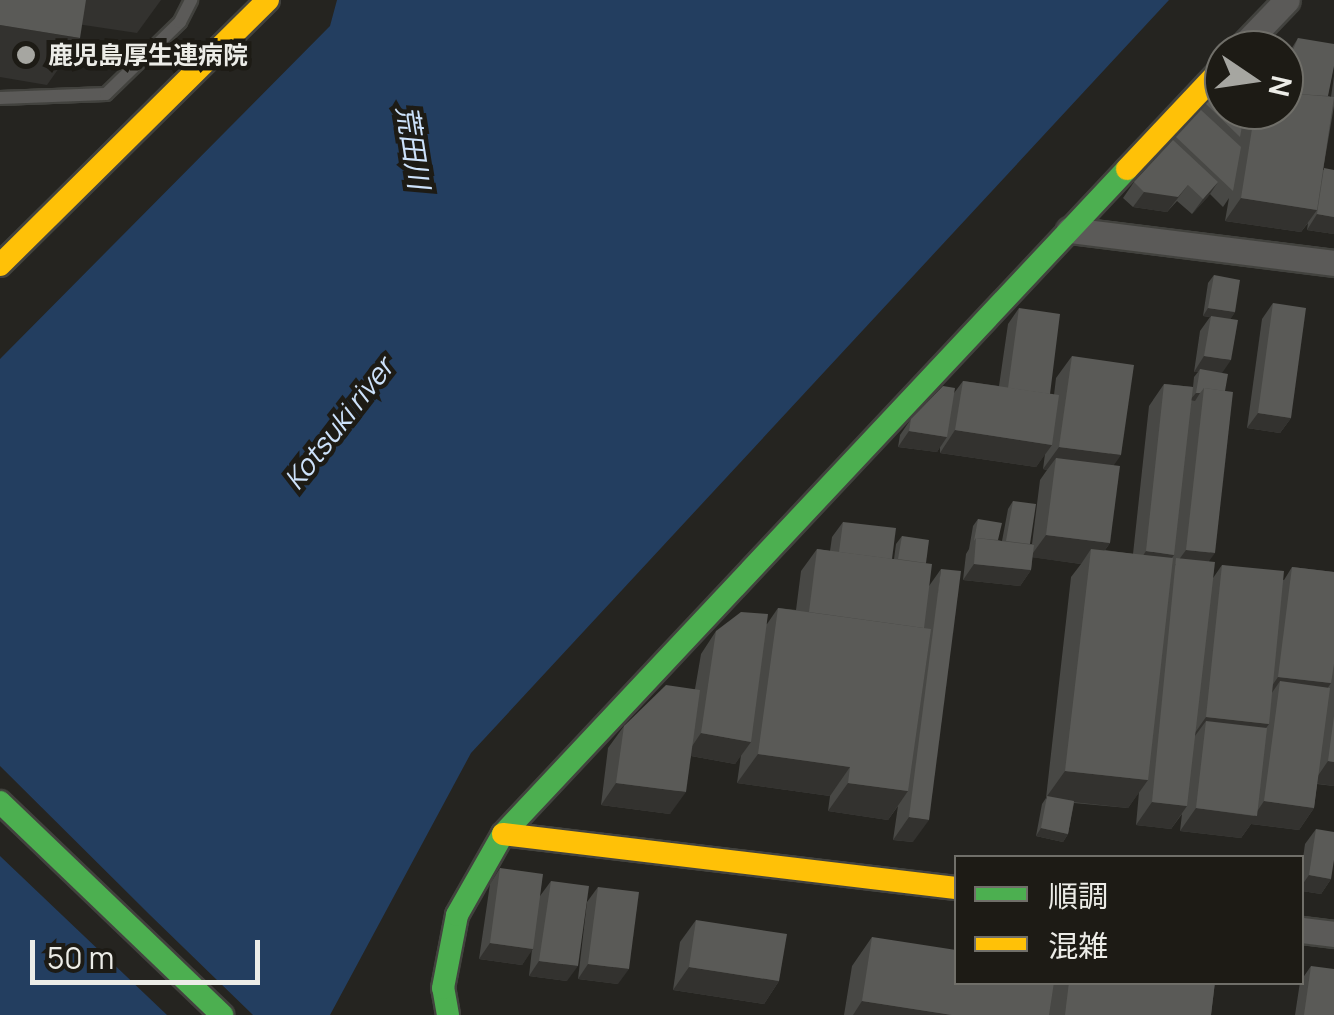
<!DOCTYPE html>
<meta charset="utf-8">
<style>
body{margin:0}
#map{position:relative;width:1334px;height:1015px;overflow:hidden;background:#252420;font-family:Manrope,"Noto Sans JP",sans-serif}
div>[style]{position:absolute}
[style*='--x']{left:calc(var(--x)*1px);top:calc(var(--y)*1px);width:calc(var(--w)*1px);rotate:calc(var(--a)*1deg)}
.water>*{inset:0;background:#233e60}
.pier>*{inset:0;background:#252420}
.roads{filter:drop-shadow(2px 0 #42423e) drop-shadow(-2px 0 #42423e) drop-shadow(0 2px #42423e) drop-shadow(0 -2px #42423e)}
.lane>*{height:12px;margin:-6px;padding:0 6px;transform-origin:6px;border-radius:6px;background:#5b5a58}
.street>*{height:25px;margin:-12.5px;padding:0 12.5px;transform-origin:12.5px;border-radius:12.5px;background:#5b5a58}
.fast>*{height:22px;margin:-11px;padding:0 11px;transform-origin:11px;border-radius:11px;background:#4caf50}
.slow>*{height:22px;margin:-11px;padding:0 11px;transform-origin:11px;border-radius:11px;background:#ffc107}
.wall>*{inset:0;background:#484845}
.shaded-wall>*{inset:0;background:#33322f}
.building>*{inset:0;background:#5a5a57}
.dots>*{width:28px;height:28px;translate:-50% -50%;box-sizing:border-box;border:5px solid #1d1b15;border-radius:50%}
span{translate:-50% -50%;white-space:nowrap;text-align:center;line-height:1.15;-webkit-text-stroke:9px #1d1b15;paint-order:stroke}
.poi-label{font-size:25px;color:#ecece7;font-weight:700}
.left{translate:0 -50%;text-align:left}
.water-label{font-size:28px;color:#cde2fb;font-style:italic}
.legend{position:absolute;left:954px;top:855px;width:350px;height:130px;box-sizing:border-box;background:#1d1b15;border:2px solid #706f69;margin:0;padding:12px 18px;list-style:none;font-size:30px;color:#ecece7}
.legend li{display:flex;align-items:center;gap:20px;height:50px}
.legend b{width:50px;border:2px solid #706f69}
.north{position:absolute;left:1204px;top:30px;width:100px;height:100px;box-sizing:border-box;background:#1d1b15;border:2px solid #706f69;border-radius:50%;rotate:103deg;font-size:28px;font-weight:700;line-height:40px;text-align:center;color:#ecece7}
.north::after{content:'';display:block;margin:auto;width:35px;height:45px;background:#a6a6a1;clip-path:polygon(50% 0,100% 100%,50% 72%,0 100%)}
.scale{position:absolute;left:30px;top:940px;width:230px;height:45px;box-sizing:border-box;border:5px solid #ecece7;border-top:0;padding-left:12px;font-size:30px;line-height:35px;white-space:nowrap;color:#ecece7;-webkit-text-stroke:8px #1d1b15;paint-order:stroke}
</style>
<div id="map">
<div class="water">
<i style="clip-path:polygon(337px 0,1169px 0,471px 753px,330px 1015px,0 1015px,0 359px,330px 26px)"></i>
</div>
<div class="pier">
<i style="clip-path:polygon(0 766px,150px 915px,253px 1015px,167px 1015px,0 856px)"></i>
</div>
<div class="roads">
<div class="lane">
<i style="--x:0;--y:98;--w:106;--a:-2.2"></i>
<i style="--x:106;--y:94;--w:103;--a:-44.2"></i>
<i style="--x:180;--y:22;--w:25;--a:-63"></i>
</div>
<div class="street">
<i style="--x:1239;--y:50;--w:69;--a:-46.2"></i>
<i style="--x:1069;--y:230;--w:267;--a:7.1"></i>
<i style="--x:1302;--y:930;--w:32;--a:7"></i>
</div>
<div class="fast">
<i style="--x:0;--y:802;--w:308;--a:43.8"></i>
<i style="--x:448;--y:1015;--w:27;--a:-100"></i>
<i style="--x:443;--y:988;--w:74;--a:-79.1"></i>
<i style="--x:457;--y:915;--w:93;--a:-60.4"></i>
<i style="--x:503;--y:834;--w:912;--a:-46.82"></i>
</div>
<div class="slow">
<i style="--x:1127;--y:169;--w:141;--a:-46.7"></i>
<i style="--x:0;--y:265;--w:377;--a:-44.7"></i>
<i style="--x:503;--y:834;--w:456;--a:6.8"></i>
</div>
</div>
<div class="wall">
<i style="clip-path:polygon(1298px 38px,1328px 96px,1331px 97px,1334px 76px,1334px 106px,1323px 170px,1334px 170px,1334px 234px,1307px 230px,1308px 223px,1301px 232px,1225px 221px,1229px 198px,1223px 207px,1210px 194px,1192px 214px,1177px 201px,1167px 212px,1133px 207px,1123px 198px,1134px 182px,1224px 85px,1224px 110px,1284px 110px,1284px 61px)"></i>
<i style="clip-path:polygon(1214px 275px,1235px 312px,1230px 319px,1222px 373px,1225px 391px,1209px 561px,1213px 578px,1222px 565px,1284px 580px,1292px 567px,1334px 572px,1334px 786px,1317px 784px,1314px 808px,1299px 830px,1251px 824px,1241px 838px,1180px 831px,1182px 814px,1171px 829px,1136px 825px,1139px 792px,1128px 808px,1074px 803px,1068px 834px,1063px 842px,1036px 836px,1042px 804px,1046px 798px,1071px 577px,1081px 564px,1032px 557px,1031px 570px,1020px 586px,963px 580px,966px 554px,969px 549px,973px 526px,978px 519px,998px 540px,1002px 541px,1008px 509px,1013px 501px,1030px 544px,1032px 544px,1040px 480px,1047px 470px,1043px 469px,1045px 454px,1036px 467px,940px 453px,940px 447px,937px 452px,898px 447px,900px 435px,911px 419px,954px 393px,963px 381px,999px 386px,1008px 324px,1019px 308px,1050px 394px,1054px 395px,1056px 378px,1072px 356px,1114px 465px,1110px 543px,1105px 550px,1133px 554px,1149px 406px,1164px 384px,1193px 387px,1194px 377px,1198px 372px,1194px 372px,1200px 331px,1210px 317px,1203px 316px,1208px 283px)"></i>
<i style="clip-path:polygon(1273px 303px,1291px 418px,1280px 433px,1247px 428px,1262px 319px)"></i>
<i style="clip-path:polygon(843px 522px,892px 559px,894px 559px,896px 544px,902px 536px,926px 563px,929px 586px,941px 569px,913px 842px,893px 840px,898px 806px,888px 820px,828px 811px,830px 796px,737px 783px,741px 755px,735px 764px,691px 756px,670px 814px,601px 805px,608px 748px,624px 726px,695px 689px,701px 654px,716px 631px,767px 624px,778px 608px,796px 610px,801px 571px,817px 549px,830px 551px,832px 537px)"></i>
<i style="clip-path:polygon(1316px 829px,1331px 879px,1321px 894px,1302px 891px,1302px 866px,1305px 844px)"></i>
<i style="clip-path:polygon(500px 868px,540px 896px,551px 881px,567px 981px,529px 976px,532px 949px,522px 965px,479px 959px,490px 884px)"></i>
<i style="clip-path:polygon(598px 887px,618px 984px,578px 979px,587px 902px)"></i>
<i style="clip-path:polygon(696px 920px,779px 981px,764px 1004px,673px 990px,680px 942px)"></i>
<i style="clip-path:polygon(872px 937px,956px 982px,1215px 982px,1211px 1015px,844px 1015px,852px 966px)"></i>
<i style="clip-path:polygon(1311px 966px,1334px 1015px,1295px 1015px,1300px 982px,1302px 982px,1302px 979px)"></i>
</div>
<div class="shaded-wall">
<i style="clip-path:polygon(71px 0,161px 0,137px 33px,57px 21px)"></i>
<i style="clip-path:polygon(0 25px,80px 38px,47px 85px,0 77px)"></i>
<i style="clip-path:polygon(1218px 182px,1208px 197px,1192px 214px,1203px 199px)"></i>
<i style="clip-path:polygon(1188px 185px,1167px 212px,1133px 207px,1144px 192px)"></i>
<i style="clip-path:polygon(1241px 198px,1317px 210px,1301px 232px,1225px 221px)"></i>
<i style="clip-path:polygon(1317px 214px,1334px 217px,1334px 234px,1307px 230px)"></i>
<i style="clip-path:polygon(1208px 308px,1235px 312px,1230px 320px,1203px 316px)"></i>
<i style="clip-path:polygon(1204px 356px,1231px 360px,1220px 376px,1200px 369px,1198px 372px,1194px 372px)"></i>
<i style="clip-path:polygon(1196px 393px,1200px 393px,1195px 401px,1190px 400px)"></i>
<i style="clip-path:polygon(1258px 413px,1291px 418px,1280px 433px,1247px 428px)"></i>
<i style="clip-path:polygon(955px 430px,1052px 445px,1036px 467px,940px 453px)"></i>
<i style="clip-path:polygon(909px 431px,947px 437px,937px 452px,898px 447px)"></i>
<i style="clip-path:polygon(1059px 447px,1121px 455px,1105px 478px,1056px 458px,1047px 470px,1043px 469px)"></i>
<i style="clip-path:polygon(1046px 535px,1110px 543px,1094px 565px,1091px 549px,1081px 564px,1030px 557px)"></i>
<i style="clip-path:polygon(1186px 550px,1215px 553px,1199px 575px,1175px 565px)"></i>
<i style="clip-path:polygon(1146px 551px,1174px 555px,1159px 577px,1131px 574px)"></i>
<i style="clip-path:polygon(974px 564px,1031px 570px,1020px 586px,963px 580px)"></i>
<i style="clip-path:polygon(1278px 677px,1331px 683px,1316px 706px,1280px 681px,1267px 700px,1263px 699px)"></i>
<i style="clip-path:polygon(1206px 717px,1269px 724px,1253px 746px,1206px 721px,1192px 740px,1190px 740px)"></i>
<i style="clip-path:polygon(701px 733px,751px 742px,735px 764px,686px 755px)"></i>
<i style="clip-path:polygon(758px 754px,850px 767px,830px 796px,737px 783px)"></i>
<i style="clip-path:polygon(1328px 761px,1334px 762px,1334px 786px,1313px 783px)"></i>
<i style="clip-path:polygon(1065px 771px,1148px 780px,1128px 808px,1045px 799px)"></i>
<i style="clip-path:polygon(616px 783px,686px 792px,670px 814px,601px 805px)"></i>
<i style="clip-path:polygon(848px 783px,908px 791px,888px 820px,828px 811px)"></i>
<i style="clip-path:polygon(1264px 801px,1314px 808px,1299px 830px,1251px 824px,1241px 838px,1180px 831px,1196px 808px,1254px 816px)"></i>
<i style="clip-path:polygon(1152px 802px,1187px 806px,1171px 829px,1136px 825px)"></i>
<i style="clip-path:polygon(909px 817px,929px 820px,913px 842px,893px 840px)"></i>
<i style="clip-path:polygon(1041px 828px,1068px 834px,1063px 842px,1036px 836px)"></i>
<i style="clip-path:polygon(1309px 875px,1331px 879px,1321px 894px,1302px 891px,1302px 885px)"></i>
<i style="clip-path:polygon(490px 943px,533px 949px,522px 965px,479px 959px)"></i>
<i style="clip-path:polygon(539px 961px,578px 966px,567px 981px,529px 976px)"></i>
<i style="clip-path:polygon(588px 964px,629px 969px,618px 984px,578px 979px)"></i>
<i style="clip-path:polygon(689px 967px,779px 981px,764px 1004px,673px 990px)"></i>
<i style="clip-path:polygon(862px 1001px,952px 1015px,853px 1015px)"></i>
</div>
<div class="building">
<i style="clip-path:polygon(0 0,86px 0,80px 38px,0 25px)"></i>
<i style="clip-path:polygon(1298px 38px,1334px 44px,1334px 66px,1328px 96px,1284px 93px,1284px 71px)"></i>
<i style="clip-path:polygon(1224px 85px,1224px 110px,1245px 110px,1240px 137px,1206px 104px)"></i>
<i style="clip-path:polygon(1284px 93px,1334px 97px,1317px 210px,1241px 198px,1255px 110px,1284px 110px)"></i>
<i style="clip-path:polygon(1201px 110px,1241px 147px,1233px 191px,1176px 137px)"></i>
<i style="clip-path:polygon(1173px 140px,1218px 182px,1203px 199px,1188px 185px,1178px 197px,1144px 192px,1134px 182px)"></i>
<i style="clip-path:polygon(1324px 168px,1334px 170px,1334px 217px,1317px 214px)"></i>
<i style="clip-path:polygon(1214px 275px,1240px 280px,1235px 312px,1208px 308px)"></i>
<i style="clip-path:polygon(1273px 303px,1306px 308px,1291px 418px,1258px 413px)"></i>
<i style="clip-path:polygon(1019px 308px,1060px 314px,1050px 394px,1008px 388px)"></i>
<i style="clip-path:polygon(1211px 316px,1238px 320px,1231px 360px,1204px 356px)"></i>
<i style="clip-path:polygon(1072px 356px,1134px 365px,1121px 455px,1059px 447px)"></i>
<i style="clip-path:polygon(1200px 369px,1228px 374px,1225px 391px,1204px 388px,1200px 393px,1196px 393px)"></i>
<i style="clip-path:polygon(963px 381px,1059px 395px,1052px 445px,955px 430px)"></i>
<i style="clip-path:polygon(1164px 384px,1193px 387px,1174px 555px,1146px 551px)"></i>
<i style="clip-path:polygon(943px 386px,955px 388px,947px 437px,909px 431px,911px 419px)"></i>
<i style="clip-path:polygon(1204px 388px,1233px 392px,1215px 553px,1186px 550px)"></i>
<i style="clip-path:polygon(1056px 458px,1120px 466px,1110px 543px,1046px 535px)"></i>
<i style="clip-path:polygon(1013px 501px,1036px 504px,1030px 544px,1006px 541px)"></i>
<i style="clip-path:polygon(978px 519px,1002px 523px,998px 540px,976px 538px,974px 541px)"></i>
<i style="clip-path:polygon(843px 522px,896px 528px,892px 559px,839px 552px)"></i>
<i style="clip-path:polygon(902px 536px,929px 540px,926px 563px,898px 559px)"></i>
<i style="clip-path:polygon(976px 538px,1034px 545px,1031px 570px,974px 564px)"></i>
<i style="clip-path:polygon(817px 549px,932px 564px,924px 628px,809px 612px)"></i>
<i style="clip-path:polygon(1091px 549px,1173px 558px,1148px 780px,1065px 771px)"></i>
<i style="clip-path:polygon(1176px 558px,1215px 562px,1187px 806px,1152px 802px)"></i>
<i style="clip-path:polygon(1222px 565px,1284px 571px,1269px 724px,1206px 717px)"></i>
<i style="clip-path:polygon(1292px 567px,1334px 572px,1334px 664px,1331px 683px,1278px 677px)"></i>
<i style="clip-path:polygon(941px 569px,961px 571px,929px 820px,909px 817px)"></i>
<i style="clip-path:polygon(778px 608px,931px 629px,908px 791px,848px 783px,850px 767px,758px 754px)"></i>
<i style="clip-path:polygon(741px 612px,768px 614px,751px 742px,701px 733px,716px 631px)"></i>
<i style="clip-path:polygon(1280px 681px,1330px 688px,1314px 808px,1264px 801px)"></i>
<i style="clip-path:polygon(666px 685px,700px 690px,686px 792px,616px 783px,624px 726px)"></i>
<i style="clip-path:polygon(1334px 716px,1334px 762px,1328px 761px)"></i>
<i style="clip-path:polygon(1206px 721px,1267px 728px,1257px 816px,1196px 808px)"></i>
<i style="clip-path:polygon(1047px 796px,1074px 801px,1068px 834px,1041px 828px)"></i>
<i style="clip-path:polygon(1316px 829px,1334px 832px,1334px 860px,1331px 879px,1309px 875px)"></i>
<i style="clip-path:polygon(500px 868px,543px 874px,533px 949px,490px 943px)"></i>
<i style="clip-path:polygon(551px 881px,589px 886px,578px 966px,539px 961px)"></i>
<i style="clip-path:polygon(598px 887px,639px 892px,629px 969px,588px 964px)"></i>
<i style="clip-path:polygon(696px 920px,787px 934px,779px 981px,689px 967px)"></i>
<i style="clip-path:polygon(872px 937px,956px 950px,956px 982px,1054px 982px,1049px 1015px,952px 1015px,862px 1001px)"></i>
<i style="clip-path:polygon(1311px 966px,1334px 969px,1334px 1015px,1304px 1015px)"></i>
<i style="clip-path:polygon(1069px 982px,1215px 982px,1211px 1015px,1065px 1015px)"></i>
</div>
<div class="dots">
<i style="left:26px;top:55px;background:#a6a6a1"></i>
</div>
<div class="poi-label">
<span class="left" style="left:48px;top:55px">鹿児島厚生連病院</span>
</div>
<div class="water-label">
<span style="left:414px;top:147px;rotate:81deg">荒田川</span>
<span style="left:338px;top:423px;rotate:-52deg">Kotsuki river</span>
</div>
<ul class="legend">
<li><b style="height:12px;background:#4caf50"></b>順調</li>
<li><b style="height:12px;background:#ffc107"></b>混雑</li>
</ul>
<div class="north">N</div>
<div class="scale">50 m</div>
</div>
